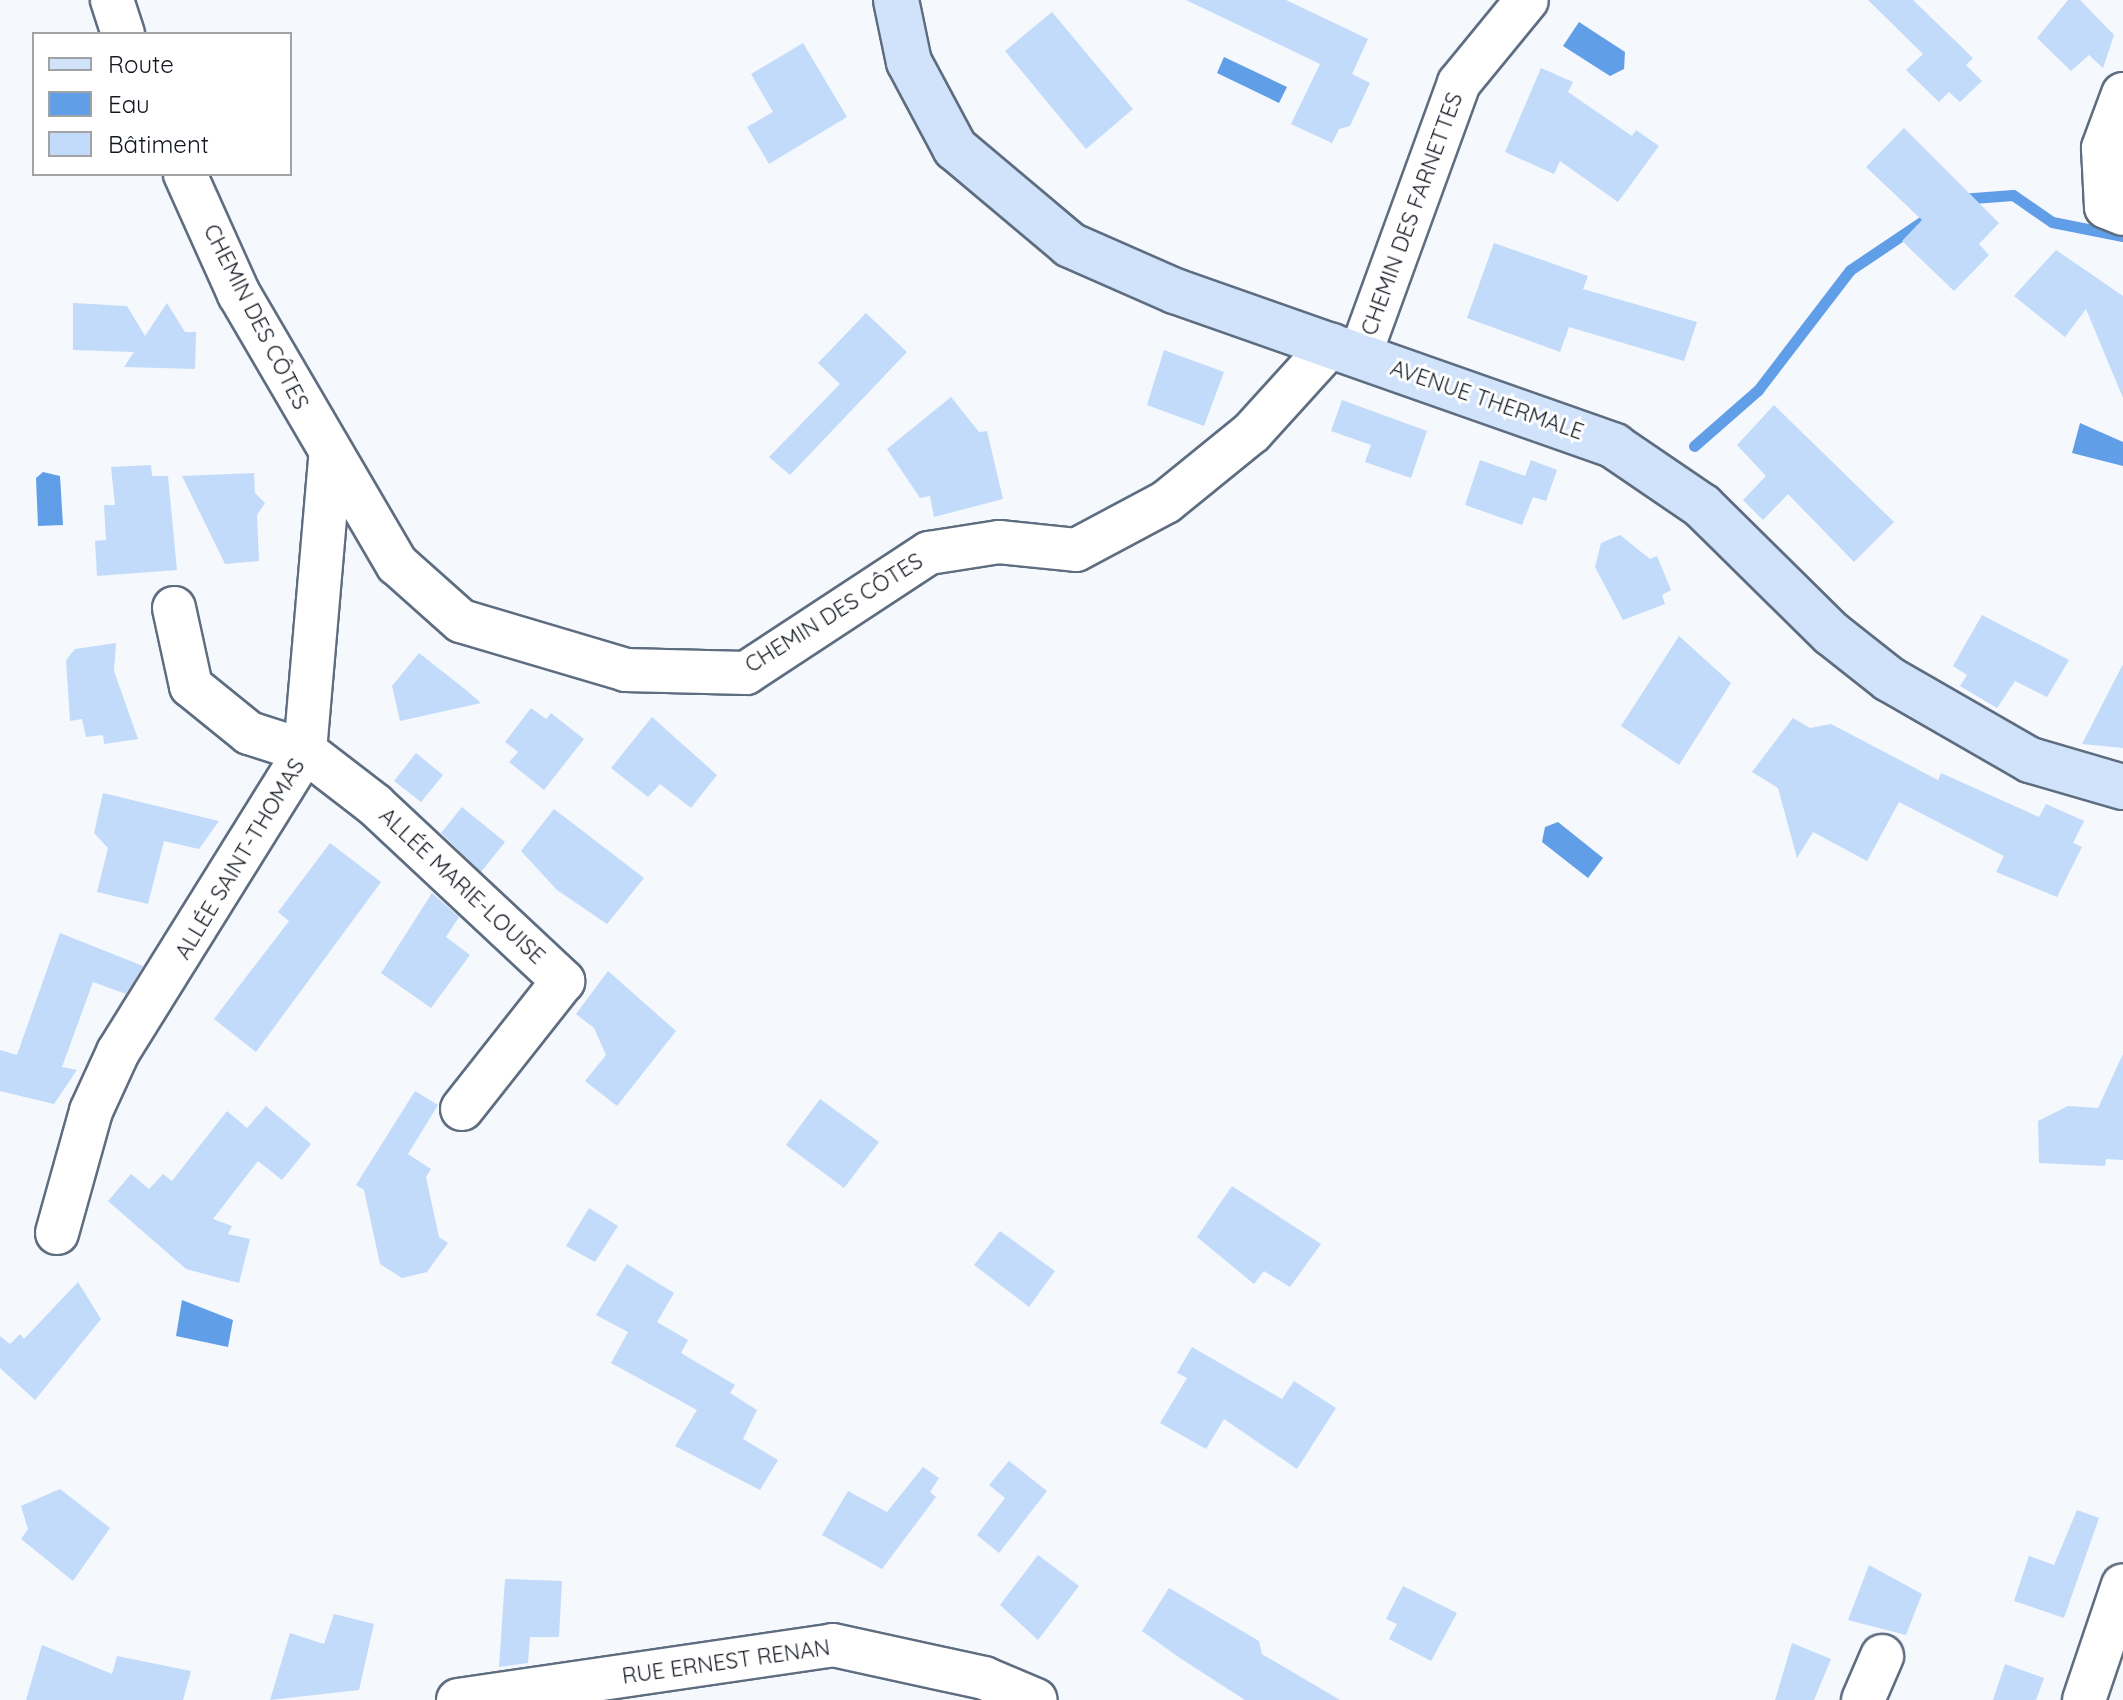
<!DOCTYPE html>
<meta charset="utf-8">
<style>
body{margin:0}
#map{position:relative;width:2123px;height:1700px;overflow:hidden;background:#f5f8fd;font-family:Quicksand,sans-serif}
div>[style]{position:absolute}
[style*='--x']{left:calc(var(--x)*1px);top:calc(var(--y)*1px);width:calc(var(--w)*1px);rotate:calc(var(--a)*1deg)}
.water>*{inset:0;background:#619ee8}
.stream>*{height:11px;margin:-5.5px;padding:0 5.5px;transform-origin:5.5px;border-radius:5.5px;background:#619ee8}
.building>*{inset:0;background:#c2dbfa}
.roads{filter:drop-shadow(2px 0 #5e6d80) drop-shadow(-2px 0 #5e6d80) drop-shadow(0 2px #5e6d80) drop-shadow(0 -2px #5e6d80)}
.street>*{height:42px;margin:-21px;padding:0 21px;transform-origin:21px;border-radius:21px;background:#fff}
.secondary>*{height:44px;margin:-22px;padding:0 22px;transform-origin:22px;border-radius:22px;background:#d0e3fa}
span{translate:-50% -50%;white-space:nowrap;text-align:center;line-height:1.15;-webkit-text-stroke:6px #fff;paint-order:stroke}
.street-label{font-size:22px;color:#141921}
.legend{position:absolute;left:32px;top:32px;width:260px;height:144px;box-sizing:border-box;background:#fff;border:2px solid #a1a3a6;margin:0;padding:10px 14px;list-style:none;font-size:24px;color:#141921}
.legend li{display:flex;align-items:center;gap:16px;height:40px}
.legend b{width:40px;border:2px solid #a1a3a6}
</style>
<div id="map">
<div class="water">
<i style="clip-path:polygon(1579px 22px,1625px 52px,1624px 69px,1610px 76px,1563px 46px)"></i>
<i style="clip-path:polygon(1224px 57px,1287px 87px,1279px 103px,1217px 73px)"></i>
<i style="clip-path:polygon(2080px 423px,2123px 442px,2123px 466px,2072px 453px)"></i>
<i style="clip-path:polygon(43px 472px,60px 476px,63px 525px,38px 526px,36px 478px)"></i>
<i style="clip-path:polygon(1558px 822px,1603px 858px,1588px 878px,1542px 842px,1545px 827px)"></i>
<i style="clip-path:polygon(182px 1300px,233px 1320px,228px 1347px,176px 1336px)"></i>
</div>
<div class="stream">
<i style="--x:1960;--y:199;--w:53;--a:-4.3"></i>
<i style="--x:2013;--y:195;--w:47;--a:34.7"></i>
<i style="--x:2052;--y:222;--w:72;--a:11.2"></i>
<i style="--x:1694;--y:446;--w:85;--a:-41.2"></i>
<i style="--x:1758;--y:390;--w:151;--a:-52.5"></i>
<i style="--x:1850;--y:270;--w:95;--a:-33.9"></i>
</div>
<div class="building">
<i style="clip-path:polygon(1186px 0,1286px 0,1368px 39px,1352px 74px,1370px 83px,1350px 126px,1339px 129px,1332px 143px,1291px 124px,1320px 64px)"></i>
<i style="clip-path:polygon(1868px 0,1913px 0,1973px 58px,1966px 65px,1982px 81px,1960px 102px,1949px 92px,1939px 102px,1906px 70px,1923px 54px)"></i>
<i style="clip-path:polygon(2068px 0,2080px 0,2114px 35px,2103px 68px,2089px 55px,2071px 71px,2037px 38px)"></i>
<i style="clip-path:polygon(1052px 12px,1133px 109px,1086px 149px,1005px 51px)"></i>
<i style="clip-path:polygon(803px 43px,847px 117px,769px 164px,747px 127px,773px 112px,751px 74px)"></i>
<i style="clip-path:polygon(1541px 68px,1573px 82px,1568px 92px,1632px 136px,1636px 130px,1659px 146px,1618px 202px,1560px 161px,1554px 174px,1505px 152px)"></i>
<i style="clip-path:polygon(1904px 128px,1999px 223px,1979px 244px,1989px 255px,1954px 291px,1902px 241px,1922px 220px,1866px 167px)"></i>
<i style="clip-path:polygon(1494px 243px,1588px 276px,1583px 289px,1697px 322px,1684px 361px,1569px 327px,1560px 352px,1467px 318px)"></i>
<i style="clip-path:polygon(2056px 250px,2123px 296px,2123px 398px,2086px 309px,2065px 337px,2014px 296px)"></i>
<i style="clip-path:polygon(73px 303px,127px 306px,145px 336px,167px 303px,185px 332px,196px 332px,195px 369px,124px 367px,134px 352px,73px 350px)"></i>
<i style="clip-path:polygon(866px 313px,907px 352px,790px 475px,769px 457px,840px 384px,818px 363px)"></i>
<i style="clip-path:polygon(1164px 350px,1224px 372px,1204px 426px,1147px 405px)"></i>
<i style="clip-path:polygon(951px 397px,979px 432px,987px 431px,1003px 499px,934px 517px,930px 496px,920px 498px,887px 449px)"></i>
<i style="clip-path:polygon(1342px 400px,1427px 431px,1411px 478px,1365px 462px,1371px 445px,1331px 431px)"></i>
<i style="clip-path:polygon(1774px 405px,1894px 522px,1854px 562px,1788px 494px,1763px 520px,1743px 500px,1766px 476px,1737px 445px)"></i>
<i style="clip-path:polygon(1480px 460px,1525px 476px,1531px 460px,1557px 470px,1546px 501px,1533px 497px,1522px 525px,1465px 505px)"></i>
<i style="clip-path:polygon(151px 465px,152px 476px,168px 476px,177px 570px,97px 576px,95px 541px,106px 540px,104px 505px,115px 505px,111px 467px)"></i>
<i style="clip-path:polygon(254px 473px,255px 493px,265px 503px,257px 515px,259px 561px,225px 564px,182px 476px)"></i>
<i style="clip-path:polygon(1620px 535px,1650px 559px,1657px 556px,1671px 590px,1662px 595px,1665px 604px,1623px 620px,1595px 567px,1601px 543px)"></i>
<i style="clip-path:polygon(1982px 615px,2069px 660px,2047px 697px,2015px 681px,1997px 708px,1960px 686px,1967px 675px,1953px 666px)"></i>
<i style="clip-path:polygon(1679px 636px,1731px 683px,1679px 765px,1621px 726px)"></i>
<i style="clip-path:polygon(116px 643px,114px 671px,138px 739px,104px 744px,103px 735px,86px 737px,82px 719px,70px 721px,66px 660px,75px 649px)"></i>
<i style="clip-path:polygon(419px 653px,466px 690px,481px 703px,400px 721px,392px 686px)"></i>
<i style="clip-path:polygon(2123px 664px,2123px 748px,2082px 744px)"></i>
<i style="clip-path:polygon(531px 708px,546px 719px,551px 713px,584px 739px,544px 790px,509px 762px,518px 752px,505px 742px)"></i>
<i style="clip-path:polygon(652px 717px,717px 775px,691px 808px,660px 784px,648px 797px,611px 768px)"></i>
<i style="clip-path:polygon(1793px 718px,1810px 728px,1831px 724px,1938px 780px,1941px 773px,2039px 817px,2046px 804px,2084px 821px,2073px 843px,2082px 847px,2057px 897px,1996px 872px,2004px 856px,1899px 802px,1867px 861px,1813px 832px,1797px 858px,1778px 788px,1752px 772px)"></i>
<i style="clip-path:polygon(416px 753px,443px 775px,421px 802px,394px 781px)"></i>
<i style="clip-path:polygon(103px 793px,219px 821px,199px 849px,164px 841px,148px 904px,97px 892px,108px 848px,94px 833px)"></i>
<i style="clip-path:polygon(462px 807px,505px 842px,481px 872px,441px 833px)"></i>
<i style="clip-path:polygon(554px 809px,644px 878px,607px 924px,557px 890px,521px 851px)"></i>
<i style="clip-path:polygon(330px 843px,381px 882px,256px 1052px,214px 1019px,289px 921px,278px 912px)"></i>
<i style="clip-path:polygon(432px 893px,459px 917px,446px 937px,470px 955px,431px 1008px,381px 973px)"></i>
<i style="clip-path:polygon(60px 933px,143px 966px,126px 994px,93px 982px,62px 1067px,77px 1070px,54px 1104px,0 1091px,0 1050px,17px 1055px)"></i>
<i style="clip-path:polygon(608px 971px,676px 1031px,617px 1106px,585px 1081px,606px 1055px,594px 1028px,576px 1014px)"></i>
<i style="clip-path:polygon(2123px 1054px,2123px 1160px,2106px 1159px,2105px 1166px,2039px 1163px,2038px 1121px,2068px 1106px,2098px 1108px)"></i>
<i style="clip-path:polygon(415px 1091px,438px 1105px,408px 1154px,431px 1169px,426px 1177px,439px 1237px,448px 1243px,427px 1272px,402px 1278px,380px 1264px,364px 1190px,356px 1185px)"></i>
<i style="clip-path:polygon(820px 1099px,879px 1142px,844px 1188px,786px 1145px)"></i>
<i style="clip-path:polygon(266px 1106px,311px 1144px,282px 1180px,258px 1161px,213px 1219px,232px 1226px,228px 1234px,250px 1239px,239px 1283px,186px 1269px,108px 1201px,131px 1174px,149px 1189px,163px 1174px,172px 1181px,227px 1111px,247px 1128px)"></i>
<i style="clip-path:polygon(1232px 1186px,1321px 1244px,1290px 1287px,1264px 1271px,1254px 1284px,1197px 1237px)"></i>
<i style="clip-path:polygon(589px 1208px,618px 1226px,595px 1262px,566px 1246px)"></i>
<i style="clip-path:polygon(1000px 1231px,1055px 1271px,1029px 1307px,974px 1265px)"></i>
<i style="clip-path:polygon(627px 1264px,674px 1293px,657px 1322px,688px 1340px,681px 1353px,735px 1385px,730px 1393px,757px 1410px,743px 1439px,778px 1460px,760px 1490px,675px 1446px,697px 1410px,611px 1363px,628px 1332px,596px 1315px)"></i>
<i style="clip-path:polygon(78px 1282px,101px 1319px,35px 1400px,0 1368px,0 1336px,10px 1344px,20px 1334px,24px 1339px)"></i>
<i style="clip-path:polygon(1192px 1347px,1282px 1399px,1294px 1381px,1336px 1408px,1297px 1469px,1224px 1419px,1206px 1449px,1160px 1423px,1187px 1378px,1177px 1373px)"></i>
<i style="clip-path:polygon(1009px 1461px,1047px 1491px,999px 1553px,977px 1535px,1005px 1498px,989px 1485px)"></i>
<i style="clip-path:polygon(923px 1467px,939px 1478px,930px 1492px,936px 1497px,882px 1569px,822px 1535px,848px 1491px,887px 1512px)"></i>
<i style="clip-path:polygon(60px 1489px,110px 1528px,73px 1581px,21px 1539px,28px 1529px,21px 1506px)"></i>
<i style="clip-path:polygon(2077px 1510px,2099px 1518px,2064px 1618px,2014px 1601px,2029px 1556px,2054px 1565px)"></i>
<i style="clip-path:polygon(1038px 1555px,1079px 1586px,1038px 1640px,1000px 1605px)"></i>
<i style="clip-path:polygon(1869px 1565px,1922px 1594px,1906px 1635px,1848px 1620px)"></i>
<i style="clip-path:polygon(505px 1579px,562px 1581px,559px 1637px,530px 1637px,528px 1663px,499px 1667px)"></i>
<i style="clip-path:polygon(1403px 1586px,1457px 1613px,1431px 1661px,1389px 1639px,1397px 1624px,1386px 1619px)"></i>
<i style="clip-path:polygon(1169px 1588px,1259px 1641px,1262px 1654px,1340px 1700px,1245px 1700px,1180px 1658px,1142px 1631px)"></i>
<i style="clip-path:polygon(334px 1614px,374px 1624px,359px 1690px,270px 1700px,290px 1633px,324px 1644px)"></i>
<i style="clip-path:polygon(1792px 1643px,1831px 1659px,1814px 1700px,1775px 1700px)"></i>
<i style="clip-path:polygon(42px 1645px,112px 1674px,117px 1656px,191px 1671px,183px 1700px,26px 1700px)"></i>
<i style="clip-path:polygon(2005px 1664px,2044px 1678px,2036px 1700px,1993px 1700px)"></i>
</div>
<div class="roads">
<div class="street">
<i style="--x:112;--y:0;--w:36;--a:72"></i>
<i style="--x:2123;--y:94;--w:58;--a:110.3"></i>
<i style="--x:2103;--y:148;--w:59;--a:87.1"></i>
<i style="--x:2106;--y:207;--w:18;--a:22"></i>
<i style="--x:185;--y:174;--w:132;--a:65.8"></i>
<i style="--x:239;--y:294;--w:313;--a:59.7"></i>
<i style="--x:397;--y:564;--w:86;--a:41.7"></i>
<i style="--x:461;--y:621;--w:172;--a:16.5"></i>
<i style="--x:626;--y:670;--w:120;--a:1.4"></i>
<i style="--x:746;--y:673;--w:219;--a:-33.3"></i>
<i style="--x:929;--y:553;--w:71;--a:-8.9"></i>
<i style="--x:999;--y:542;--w:77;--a:5.9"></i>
<i style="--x:1076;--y:550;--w:102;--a:-28.1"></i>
<i style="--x:1166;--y:502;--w:111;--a:-39.1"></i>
<i style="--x:1252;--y:432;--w:118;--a:-47.8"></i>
<i style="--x:1360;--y:355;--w:289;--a:-70"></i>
<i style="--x:1459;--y:83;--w:107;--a:-50.7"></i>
<i style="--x:174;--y:608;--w:80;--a:77.7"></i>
<i style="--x:191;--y:686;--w:75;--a:39"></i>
<i style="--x:249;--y:733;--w:59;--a:17.8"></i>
<i style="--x:305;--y:751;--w:88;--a:37.6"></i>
<i style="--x:375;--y:805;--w:258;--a:43.1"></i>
<i style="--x:563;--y:981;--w:163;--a:128.3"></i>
<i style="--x:57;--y:1233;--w:127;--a:-74.4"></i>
<i style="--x:91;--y:1111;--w:65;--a:-65.4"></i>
<i style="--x:118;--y:1052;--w:354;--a:-58.1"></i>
<i style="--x:305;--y:751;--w:294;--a:-85.1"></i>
<i style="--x:458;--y:1700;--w:379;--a:-8.3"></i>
<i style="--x:833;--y:1645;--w:155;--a:12.3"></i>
<i style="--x:984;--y:1678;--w:56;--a:22.9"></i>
<i style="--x:1863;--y:1700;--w:48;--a:-66.6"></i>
<i style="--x:2084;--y:1700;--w:121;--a:-71.3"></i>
</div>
<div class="secondary">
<i style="--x:896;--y:0;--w:63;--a:78.2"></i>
<i style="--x:909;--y:62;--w:98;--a:61.9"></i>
<i style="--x:955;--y:148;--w:150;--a:40.1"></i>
<i style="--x:1070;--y:245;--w:115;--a:23.7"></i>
<i style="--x:1175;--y:291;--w:466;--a:19.4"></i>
<i style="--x:1614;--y:446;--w:107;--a:34.3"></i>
<i style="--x:1702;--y:506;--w:182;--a:44.6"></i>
<i style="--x:1832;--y:634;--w:73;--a:38.3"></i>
<i style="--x:1889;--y:679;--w:163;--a:29.9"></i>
<i style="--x:2030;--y:760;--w:97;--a:16.2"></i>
</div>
</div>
<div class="street-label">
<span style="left:1412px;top:214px;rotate:-70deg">CHEMIN DES FARNETTES</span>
<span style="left:256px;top:317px;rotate:63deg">CHEMIN DES CÔTES</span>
<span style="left:1487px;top:400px;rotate:19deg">AVENUE THERMALE</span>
<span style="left:834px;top:613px;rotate:-32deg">CHEMIN DES CÔTES</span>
<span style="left:240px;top:859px;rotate:-59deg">ALLÉE SAINT-THOMAS</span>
<span style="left:462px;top:886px;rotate:43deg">ALLÉE MARIE-LOUISE</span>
<span style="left:726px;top:1662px;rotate:-8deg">RUE ERNEST RENAN</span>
</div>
<ul class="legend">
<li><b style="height:10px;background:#d0e3fa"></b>Route</li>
<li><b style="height:22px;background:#619ee8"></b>Eau</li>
<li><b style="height:22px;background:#c2dbfa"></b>Bâtiment</li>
</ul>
</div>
